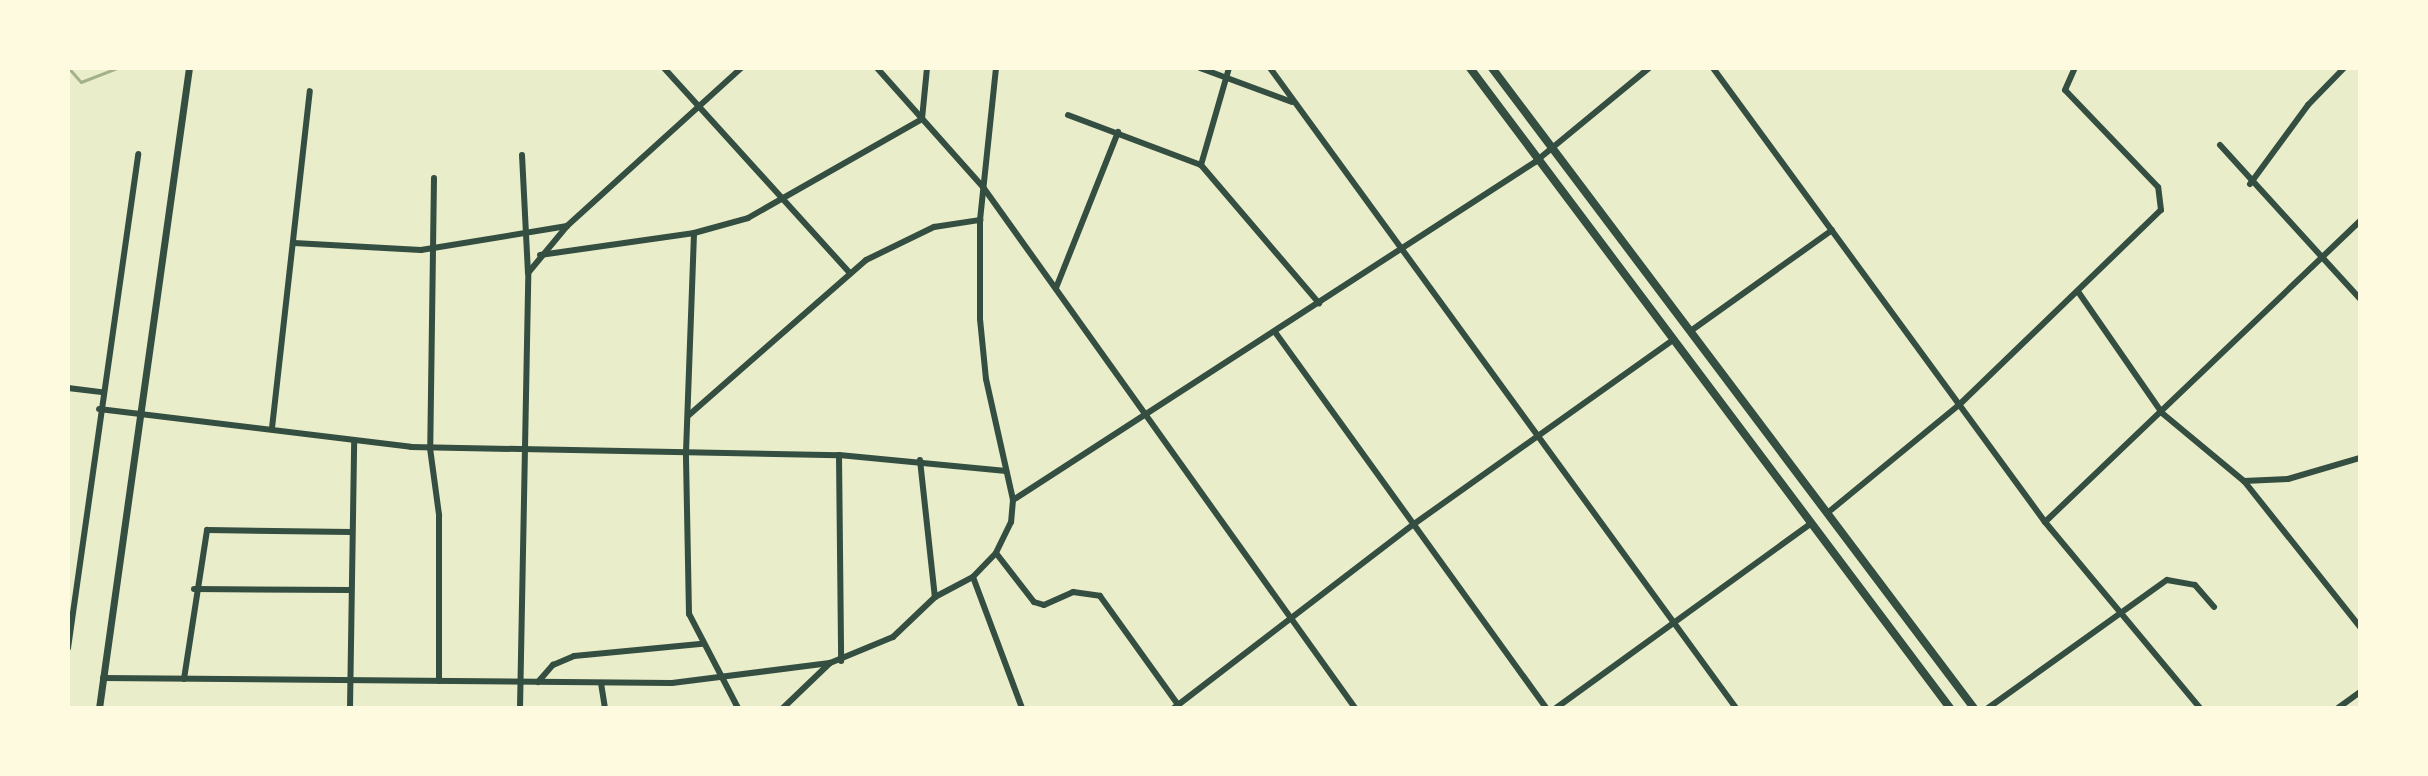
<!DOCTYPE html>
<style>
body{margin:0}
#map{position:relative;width:2428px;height:776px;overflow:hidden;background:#e9edc9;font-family:"Titillium Web",sans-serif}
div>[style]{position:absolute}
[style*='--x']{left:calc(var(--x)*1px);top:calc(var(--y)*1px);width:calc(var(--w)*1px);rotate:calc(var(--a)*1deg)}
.stream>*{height:2.5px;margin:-1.25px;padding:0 1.25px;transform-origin:1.25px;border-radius:1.25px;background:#a3b18a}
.minor>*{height:6px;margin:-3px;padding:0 3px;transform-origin:3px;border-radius:3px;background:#344e41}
.tertiary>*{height:7px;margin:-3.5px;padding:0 3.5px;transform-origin:3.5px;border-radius:3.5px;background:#344e41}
.secondary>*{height:8px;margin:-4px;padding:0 4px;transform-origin:4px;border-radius:4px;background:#344e41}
span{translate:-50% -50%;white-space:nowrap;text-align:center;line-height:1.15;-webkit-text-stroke:6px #fefae0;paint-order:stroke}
.frame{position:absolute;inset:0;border:70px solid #fefae0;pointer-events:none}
</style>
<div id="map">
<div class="stream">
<i style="--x:69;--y:68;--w:18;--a:49"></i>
<i style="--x:81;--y:82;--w:40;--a:-21"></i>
</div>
<div class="minor">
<i style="--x:664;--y:68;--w:277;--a:47.8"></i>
<i style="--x:877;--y:68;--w:159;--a:48.3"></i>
<i style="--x:983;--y:187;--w:640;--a:54.47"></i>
<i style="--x:996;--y:68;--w:153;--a:96"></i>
<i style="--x:980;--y:220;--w:99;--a:90"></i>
<i style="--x:980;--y:319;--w:60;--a:84.3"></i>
<i style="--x:986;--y:379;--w:124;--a:77.4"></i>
<i style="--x:1013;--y:500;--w:22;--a:95"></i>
<i style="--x:1011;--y:522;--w:34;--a:116"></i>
<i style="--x:996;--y:553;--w:33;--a:134"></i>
<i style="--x:973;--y:577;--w:140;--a:69.5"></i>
<i style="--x:1200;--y:68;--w:98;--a:20.3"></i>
<i style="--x:1270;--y:68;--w:792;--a:53.94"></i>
<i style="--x:1713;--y:68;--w:562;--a:53.82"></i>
<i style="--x:2045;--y:522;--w:242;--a:50.2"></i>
<i style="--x:1068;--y:115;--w:142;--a:20.6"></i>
<i style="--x:1201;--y:165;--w:182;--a:49.5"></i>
<i style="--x:922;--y:119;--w:51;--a:-84.4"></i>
<i style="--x:2220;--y:145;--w:208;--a:47.7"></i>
<i style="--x:522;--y:155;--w:117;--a:87.1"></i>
<i style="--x:1201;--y:165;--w:101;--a:-73.9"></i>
<i style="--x:434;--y:178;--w:270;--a:90.8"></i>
<i style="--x:430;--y:448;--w:68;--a:82.3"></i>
<i style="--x:439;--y:515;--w:166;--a:90"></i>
<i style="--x:2250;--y:184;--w:98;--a:-53.7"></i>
<i style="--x:2308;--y:105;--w:52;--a:-45.8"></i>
<i style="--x:294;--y:243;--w:127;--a:3.2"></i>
<i style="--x:421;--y:250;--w:148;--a:-9.3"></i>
<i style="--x:540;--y:255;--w:156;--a:-8.1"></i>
<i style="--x:1056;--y:288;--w:168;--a:-68.3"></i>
<i style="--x:2079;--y:293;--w:146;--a:55.3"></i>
<i style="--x:2162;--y:413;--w:107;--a:39.7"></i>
<i style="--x:2244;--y:481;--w:186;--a:51.5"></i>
<i style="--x:1692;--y:330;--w:172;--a:-35.5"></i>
<i style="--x:1275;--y:332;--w:463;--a:54.2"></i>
<i style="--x:68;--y:388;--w:34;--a:7"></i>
<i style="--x:99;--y:409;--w:314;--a:6.9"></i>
<i style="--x:411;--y:447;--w:428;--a:1.1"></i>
<i style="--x:839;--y:455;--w:168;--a:5.5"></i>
<i style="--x:689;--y:415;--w:235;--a:-41.2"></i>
<i style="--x:866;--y:260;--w:76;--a:-25.9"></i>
<i style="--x:934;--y:227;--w:47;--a:-8.7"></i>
<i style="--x:272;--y:428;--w:339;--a:-83.6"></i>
<i style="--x:839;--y:455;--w:206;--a:89.4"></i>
<i style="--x:920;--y:460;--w:138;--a:83.8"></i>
<i style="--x:2244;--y:481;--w:44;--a:-2.6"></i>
<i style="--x:2288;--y:479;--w:75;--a:-16.3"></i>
<i style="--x:1013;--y:500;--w:622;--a:-32.92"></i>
<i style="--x:1535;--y:162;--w:148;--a:-39.5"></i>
<i style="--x:1831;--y:510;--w:167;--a:-39.4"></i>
<i style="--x:1960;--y:404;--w:279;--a:-44"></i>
<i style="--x:2161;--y:210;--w:23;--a:-97"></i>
<i style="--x:2158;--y:187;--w:134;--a:-133.8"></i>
<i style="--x:2065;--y:90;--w:24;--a:-66"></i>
<i style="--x:2045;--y:522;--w:436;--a:-43.7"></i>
<i style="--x:996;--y:553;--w:62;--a:52.2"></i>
<i style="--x:1034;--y:602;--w:10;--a:17"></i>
<i style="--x:1044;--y:605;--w:32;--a:-24"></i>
<i style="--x:1073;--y:592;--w:27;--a:8"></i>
<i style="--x:1100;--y:596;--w:135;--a:54.3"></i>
<i style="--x:194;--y:589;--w:157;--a:0.4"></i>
<i style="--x:68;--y:648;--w:499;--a:-81.9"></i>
<i style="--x:103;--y:678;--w:569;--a:0.5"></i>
<i style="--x:672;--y:683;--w:159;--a:-7.2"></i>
<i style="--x:184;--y:679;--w:151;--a:-81.2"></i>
<i style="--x:207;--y:530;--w:144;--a:0.8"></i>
<i style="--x:538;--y:682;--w:23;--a:-49"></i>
<i style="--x:553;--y:665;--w:23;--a:-23"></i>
<i style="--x:574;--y:656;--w:129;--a:-5.4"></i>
<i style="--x:601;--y:683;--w:25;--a:81"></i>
<i style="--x:350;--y:708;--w:267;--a:-89.1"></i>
<i style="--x:520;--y:708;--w:435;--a:-88.9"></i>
<i style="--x:528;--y:273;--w:61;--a:-50.3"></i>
<i style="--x:567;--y:226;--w:235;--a:-42.2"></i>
<i style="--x:738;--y:708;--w:106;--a:-117.5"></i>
<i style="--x:689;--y:614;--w:162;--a:-91.1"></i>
<i style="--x:686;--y:452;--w:219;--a:-87.9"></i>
<i style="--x:694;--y:233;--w:56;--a:-15.5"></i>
<i style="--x:748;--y:218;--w:200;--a:-29.6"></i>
<i style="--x:783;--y:708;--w:65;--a:-43.8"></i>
<i style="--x:830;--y:663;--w:68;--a:-22.4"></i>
<i style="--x:893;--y:637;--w:58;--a:-43.6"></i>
<i style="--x:935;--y:597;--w:43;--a:-27.8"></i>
<i style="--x:1174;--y:708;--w:302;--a:-37.5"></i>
<i style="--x:1414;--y:524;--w:319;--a:-35.4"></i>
<i style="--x:1556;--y:708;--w:316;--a:-35.9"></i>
<i style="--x:1988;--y:708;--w:220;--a:-35.6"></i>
<i style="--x:2167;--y:580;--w:28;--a:10"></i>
<i style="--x:2195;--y:585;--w:29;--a:49"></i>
<i style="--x:2338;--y:708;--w:27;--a:-36"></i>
</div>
<div class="tertiary">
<i style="--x:99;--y:708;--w:646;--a:-82"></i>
</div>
<div class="secondary">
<i style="--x:1470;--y:68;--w:800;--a:53.13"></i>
<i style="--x:1492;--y:68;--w:801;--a:53.02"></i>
</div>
<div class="frame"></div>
</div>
